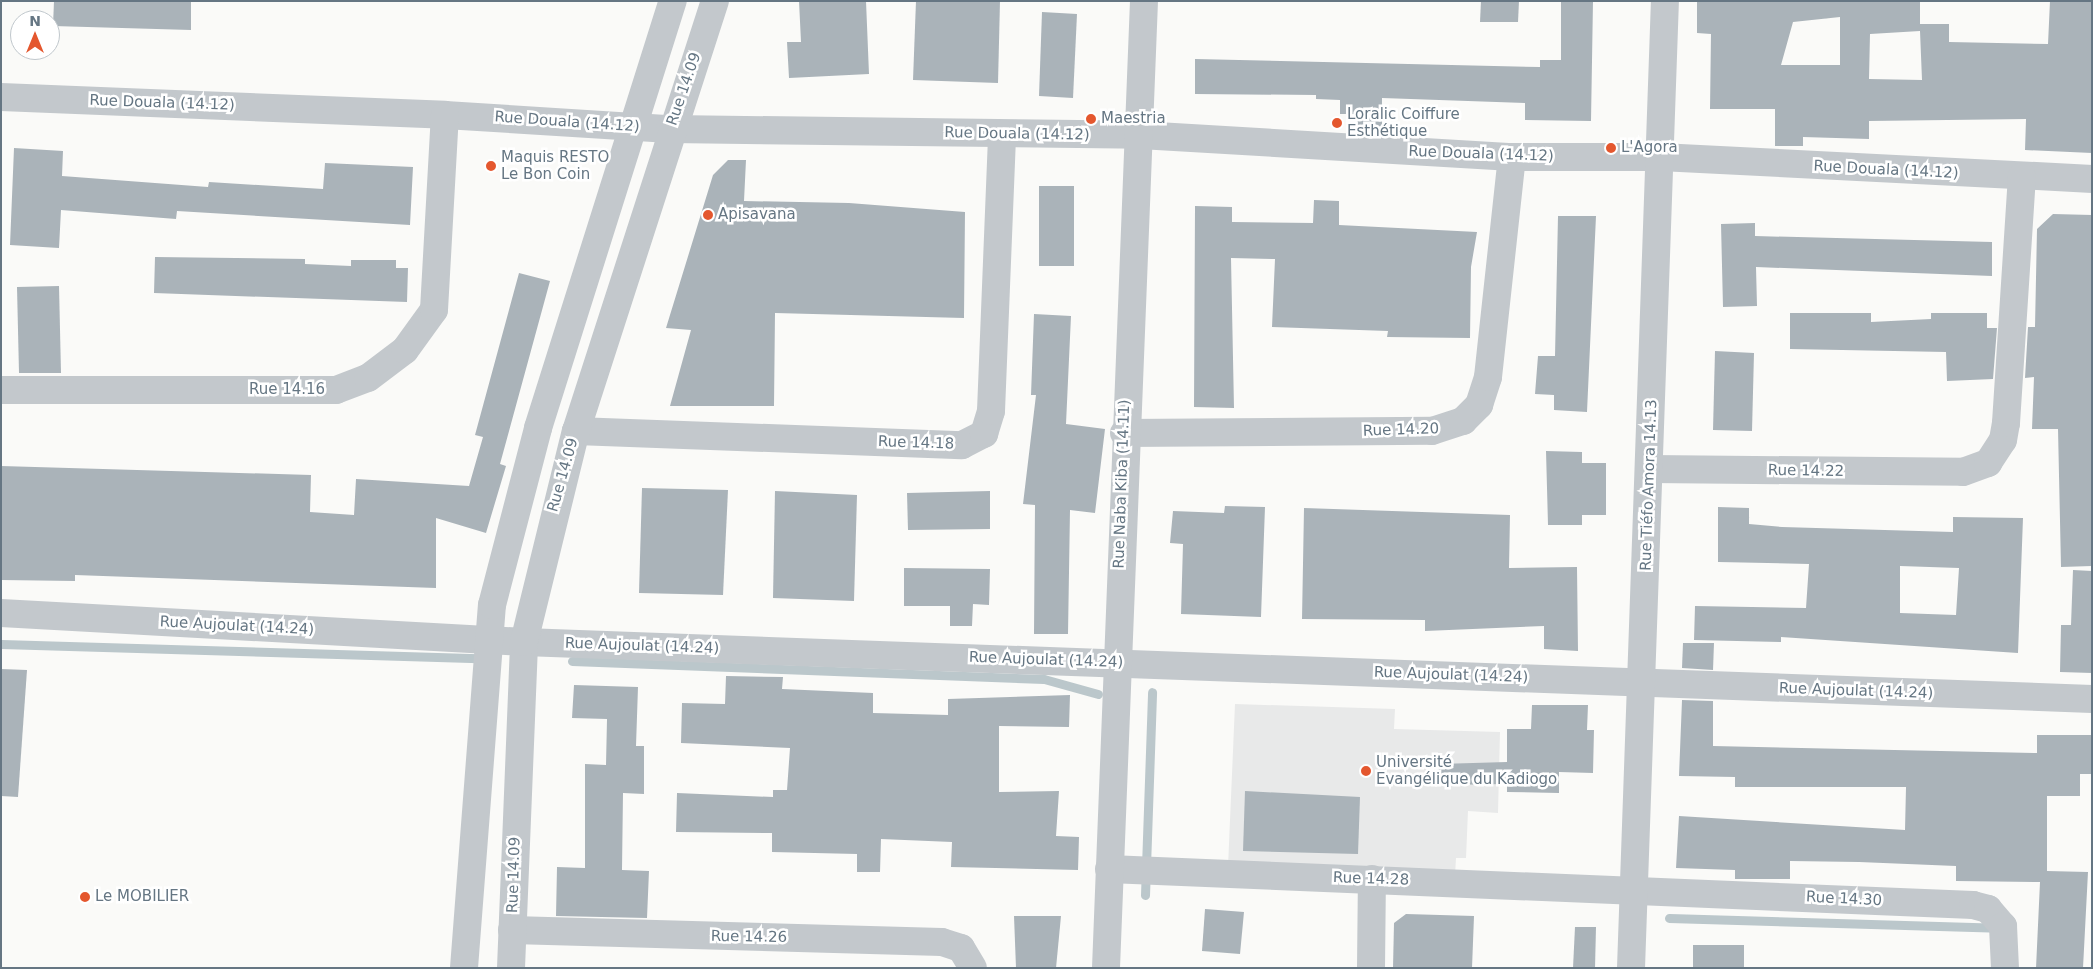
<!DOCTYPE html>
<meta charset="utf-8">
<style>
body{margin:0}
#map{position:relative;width:2093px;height:969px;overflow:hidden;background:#fafaf8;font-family:"DejaVu Sans",sans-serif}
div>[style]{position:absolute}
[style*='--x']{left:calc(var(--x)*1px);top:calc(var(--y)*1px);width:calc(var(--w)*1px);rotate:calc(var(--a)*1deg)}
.built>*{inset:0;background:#e8e9e9}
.stream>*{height:9px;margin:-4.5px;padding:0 4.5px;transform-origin:4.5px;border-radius:4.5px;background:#bbc7cb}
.building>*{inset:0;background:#aab3b9}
.minor>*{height:28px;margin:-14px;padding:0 14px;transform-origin:14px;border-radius:14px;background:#c3c8cc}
.dots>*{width:14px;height:14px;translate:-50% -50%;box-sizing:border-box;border:2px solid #fff;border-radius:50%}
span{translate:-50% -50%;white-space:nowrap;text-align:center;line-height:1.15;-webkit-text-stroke:5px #fff;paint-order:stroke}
.street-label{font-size:15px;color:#657683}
.poi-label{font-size:15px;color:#657683}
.left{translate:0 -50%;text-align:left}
.frame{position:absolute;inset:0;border:2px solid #657683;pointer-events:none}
.north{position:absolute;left:10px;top:10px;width:50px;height:50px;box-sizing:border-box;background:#fff;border:1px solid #c1c8cd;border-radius:50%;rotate:0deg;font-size:14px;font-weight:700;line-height:20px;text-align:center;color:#657683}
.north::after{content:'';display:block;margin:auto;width:18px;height:22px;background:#e4572e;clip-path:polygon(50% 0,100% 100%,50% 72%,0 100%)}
</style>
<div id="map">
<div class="built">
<i style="clip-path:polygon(1235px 704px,1395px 709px,1394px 729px,1500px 732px,1498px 813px,1468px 811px,1466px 858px,1456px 858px,1455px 876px,1228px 867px)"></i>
</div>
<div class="stream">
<i style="--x:1;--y:644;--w:478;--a:1.7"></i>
<i style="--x:572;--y:661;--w:472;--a:2.2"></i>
<i style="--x:1044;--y:679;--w:56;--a:15.5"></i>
<i style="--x:1145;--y:895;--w:203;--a:-88"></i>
<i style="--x:1669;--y:918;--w:329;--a:1.7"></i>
</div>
<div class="building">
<i style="clip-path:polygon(54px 1px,191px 1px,191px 30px,53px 26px)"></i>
<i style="clip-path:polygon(799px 1px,866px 1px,869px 74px,789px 78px,787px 42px,801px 42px)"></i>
<i style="clip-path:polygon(916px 1px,1000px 1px,998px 83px,913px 80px)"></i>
<i style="clip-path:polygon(1481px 1px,1519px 1px,1518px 22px,1480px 22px)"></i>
<i style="clip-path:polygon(1561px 1px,1593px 1px,1591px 121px,1525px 120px,1525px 103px,1382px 98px,1382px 128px,1357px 128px,1357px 114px,1340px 114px,1340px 100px,1316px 99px,1316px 95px,1195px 94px,1195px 59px,1540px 67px,1540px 60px,1561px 60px)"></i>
<i style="clip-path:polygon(evenodd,1697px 1px,1920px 2px,1920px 24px,1949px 24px,1949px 42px,2048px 44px,2050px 1px,2092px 1px,2092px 153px,2025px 150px,2026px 119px,1869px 121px,1869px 139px,1803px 137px,1803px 146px,1775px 146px,1775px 109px,1710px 109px,1711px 34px,1697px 33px,1697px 1px,1840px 17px,1840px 65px,1781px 65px,1793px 22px,1840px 17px,1697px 1px,1920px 31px,1922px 80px,1869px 79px,1870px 34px,1920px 31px)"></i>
<i style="clip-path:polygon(1042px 12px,1077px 14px,1073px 98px,1039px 96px)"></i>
<i style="clip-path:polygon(14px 148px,63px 151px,62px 176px,208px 187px,209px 182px,323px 189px,325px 163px,413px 167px,410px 225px,177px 211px,176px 219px,61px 210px,59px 248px,10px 245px)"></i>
<i style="clip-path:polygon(728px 160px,746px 160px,744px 201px,849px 203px,965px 212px,964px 318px,775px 313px,774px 406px,670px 406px,691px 330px,666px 328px,713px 175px)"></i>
<i style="clip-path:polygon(1039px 186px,1074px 186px,1074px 266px,1039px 266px)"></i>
<i style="clip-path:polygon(1314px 200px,1339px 201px,1339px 225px,1477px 232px,1471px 267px,1470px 338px,1387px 337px,1388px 331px,1272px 327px,1275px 259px,1231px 258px,1234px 408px,1194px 407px,1195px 206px,1232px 207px,1232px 222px,1313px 223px)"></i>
<i style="clip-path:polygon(2053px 214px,2092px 215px,2092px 566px,2061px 567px,2058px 429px,2032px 429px,2034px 377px,2025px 378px,2028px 327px,2035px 327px,2037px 229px)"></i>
<i style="clip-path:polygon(1558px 216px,1596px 216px,1587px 412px,1554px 410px,1554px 395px,1535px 394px,1538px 356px,1555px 356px)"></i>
<i style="clip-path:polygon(1755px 223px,1755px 236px,1992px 242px,1992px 276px,1756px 267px,1757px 306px,1723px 307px,1721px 224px)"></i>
<i style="clip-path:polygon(155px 257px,305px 259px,305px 264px,351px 266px,351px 260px,396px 260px,396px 268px,408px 268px,407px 302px,154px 293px)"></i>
<i style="clip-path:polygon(519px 273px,550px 281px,500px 464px,506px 466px,486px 533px,436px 518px,436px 588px,75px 575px,75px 581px,1px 580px,1px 466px,311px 475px,310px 512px,354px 515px,356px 479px,469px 486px,483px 437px,475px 435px)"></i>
<i style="clip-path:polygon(59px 286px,61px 373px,19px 373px,17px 287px)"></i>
<i style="clip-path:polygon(1790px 313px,1871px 313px,1871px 322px,1931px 319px,1931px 313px,1987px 313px,1987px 328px,1997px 328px,1993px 379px,1947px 381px,1946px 352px,1790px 349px)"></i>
<i style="clip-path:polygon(1034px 314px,1071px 316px,1066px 424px,1105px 429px,1095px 513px,1070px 510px,1068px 634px,1034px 634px,1035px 505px,1023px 504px,1036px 395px,1031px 395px)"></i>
<i style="clip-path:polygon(1715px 351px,1754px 353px,1752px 431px,1713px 430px)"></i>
<i style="clip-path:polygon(1546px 451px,1582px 452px,1582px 463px,1606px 463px,1606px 515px,1582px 515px,1582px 525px,1548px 525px)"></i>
<i style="clip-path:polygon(642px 488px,728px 490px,723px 595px,639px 593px)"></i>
<i style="clip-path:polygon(775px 491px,857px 495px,854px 601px,773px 598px)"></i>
<i style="clip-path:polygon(990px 491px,990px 529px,908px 530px,907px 493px)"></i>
<i style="clip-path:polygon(1225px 506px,1265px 507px,1261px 617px,1181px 614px,1183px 544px,1170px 543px,1173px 511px,1224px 513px)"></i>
<i style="clip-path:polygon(evenodd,1718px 507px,1749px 508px,1749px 524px,1782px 527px,1953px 532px,1953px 517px,2023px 518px,2018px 653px,1781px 637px,1781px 642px,1694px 640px,1695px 606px,1806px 608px,1809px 564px,1718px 562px,1718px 507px,1900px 566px,1959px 568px,1956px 615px,1900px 613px,1900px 566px)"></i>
<i style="clip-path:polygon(1304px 508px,1510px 515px,1509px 568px,1577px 567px,1578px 651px,1544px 649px,1544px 626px,1425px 631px,1425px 620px,1302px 619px)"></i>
<i style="clip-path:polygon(904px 568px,990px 569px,989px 605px,973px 604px,972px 626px,950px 626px,950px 606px,904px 606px)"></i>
<i style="clip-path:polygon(2073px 570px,2092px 571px,2092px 673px,2060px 672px,2061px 625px,2071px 625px)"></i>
<i style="clip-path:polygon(1683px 643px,1714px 643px,1713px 670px,1682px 668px)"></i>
<i style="clip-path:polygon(1px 669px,27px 670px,18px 797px,1px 796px)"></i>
<i style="clip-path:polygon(726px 676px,783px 677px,782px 689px,873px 693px,873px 713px,948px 715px,948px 699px,1070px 695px,1069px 727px,999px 726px,999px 792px,1059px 791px,1056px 836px,1079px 837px,1078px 870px,951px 867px,952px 842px,881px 839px,880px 872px,857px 872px,857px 854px,772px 852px,772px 833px,676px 832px,677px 793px,773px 797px,773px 790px,787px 790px,790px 748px,681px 743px,682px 703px,725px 704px)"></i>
<i style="clip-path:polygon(574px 685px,638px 687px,636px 746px,644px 746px,644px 794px,623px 793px,622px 870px,649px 871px,647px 918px,556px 916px,557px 867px,585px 868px,585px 764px,606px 765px,607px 719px,572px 718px)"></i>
<i style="clip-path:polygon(1682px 700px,1713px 701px,1713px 746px,2037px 753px,2037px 735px,2092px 735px,2092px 774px,2080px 774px,2080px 796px,2047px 796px,2047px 871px,2088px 872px,2083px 968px,2036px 968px,2040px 882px,1956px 881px,1956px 866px,1859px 862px,1790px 861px,1790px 879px,1735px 879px,1735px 870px,1676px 868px,1679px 816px,1905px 830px,1906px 787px,1735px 787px,1735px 777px,1679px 776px)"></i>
<i style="clip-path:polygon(1532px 705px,1588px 705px,1587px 730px,1594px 730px,1593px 773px,1559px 772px,1559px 793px,1507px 792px,1507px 784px,1439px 785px,1439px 764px,1507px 762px,1507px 729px,1531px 729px)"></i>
<i style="clip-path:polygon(1245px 791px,1360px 797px,1358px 854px,1243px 851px)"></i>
<i style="clip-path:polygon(1205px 909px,1244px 912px,1240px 954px,1202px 951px)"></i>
<i style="clip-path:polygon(1406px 914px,1474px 916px,1472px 968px,1393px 968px,1394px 923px)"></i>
<i style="clip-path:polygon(1014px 916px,1061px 916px,1056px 968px,1016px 968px)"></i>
<i style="clip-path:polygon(1575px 927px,1596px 927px,1595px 968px,1573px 968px)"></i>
<i style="clip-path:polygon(1693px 945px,1744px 945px,1744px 968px,1693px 968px)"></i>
</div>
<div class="minor">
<i style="--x:1;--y:97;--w:444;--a:2.3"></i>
<i style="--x:445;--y:115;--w:225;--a:3.6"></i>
<i style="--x:670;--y:129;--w:470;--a:0.7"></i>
<i style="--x:1140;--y:135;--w:373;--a:3.4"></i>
<i style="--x:1512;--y:157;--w:148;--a:0"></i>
<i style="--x:1660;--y:157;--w:433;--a:2.9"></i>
<i style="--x:1;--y:390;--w:335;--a:0"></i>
<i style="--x:336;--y:390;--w:34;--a:-21"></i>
<i style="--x:368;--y:378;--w:46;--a:-37.1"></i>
<i style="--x:405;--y:350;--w:49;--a:-54.1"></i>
<i style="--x:434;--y:310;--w:195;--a:-86.8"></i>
<i style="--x:576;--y:431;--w:386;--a:2.1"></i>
<i style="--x:962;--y:445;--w:25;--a:-27"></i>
<i style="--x:984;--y:434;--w:24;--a:-73"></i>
<i style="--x:991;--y:411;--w:277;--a:-87.7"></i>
<i style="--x:1124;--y:433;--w:308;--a:-0.4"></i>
<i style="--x:1432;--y:431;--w:33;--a:-18"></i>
<i style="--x:1463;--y:421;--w:23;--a:-45"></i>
<i style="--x:1479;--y:405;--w:29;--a:-72"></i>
<i style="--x:1488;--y:377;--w:221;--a:-83.8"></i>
<i style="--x:1650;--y:469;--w:313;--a:0.5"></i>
<i style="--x:1963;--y:472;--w:27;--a:-20"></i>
<i style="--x:1988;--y:463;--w:27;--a:-57"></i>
<i style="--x:2003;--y:440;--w:17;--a:-80"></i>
<i style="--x:2006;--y:423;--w:247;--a:-86.3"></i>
<i style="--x:1;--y:613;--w:524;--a:3.17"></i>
<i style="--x:524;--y:642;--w:1569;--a:2.08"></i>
<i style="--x:1109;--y:869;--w:865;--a:2.39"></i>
<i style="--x:1973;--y:905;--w:16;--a:15"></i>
<i style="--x:1988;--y:909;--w:23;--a:49"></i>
<i style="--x:2003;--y:926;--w:42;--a:87.3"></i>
<i style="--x:512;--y:930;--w:430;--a:1.6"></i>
<i style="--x:942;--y:942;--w:20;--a:18"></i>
<i style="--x:961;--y:948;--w:23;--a:59"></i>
<i style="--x:464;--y:968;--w:364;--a:-85.6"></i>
<i style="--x:492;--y:605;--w:183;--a:-75.4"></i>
<i style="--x:538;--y:428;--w:448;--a:-72.5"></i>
<i style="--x:511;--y:968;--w:326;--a:-87.7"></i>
<i style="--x:524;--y:642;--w:217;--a:-76.2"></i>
<i style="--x:576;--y:431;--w:452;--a:-72.1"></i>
<i style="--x:1106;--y:968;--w:968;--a:-87.75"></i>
<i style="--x:1371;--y:968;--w:89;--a:-89.4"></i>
<i style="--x:1631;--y:968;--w:968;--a:-87.99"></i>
</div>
<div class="dots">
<i style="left:1091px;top:119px;background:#e4572e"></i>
<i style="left:1337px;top:123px;background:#e4572e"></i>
<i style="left:1611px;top:148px;background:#e4572e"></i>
<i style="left:491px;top:166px;background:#e4572e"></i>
<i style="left:708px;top:215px;background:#e4572e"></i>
<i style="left:1366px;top:771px;background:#e4572e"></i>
<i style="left:85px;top:897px;background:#e4572e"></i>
</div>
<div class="street-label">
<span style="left:684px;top:89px;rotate:-71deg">Rue 14.09</span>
<span style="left:162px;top:103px;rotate:2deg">Rue Douala (14.12)</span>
<span style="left:567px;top:122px;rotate:4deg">Rue Douala (14.12)</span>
<span style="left:1017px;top:134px;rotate:1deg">Rue Douala (14.12)</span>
<span style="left:1481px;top:154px;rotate:2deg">Rue Douala (14.12)</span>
<span style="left:1886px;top:170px;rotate:3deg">Rue Douala (14.12)</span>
<span style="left:287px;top:390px">Rue 14.16</span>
<span style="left:1401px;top:430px;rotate:-2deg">Rue 14.20</span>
<span style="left:916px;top:443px;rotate:2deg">Rue 14.18</span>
<span style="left:1806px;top:471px;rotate:1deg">Rue 14.22</span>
<span style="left:563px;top:475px;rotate:-74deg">Rue 14.09</span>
<span style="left:1122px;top:484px;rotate:-88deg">Rue Naba Kiba (14.11)</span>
<span style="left:1649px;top:485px;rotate:-88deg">Rue Tiéfo Amora 14.13</span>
<span style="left:237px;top:626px;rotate:3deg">Rue Aujoulat (14.24)</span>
<span style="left:642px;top:646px;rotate:2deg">Rue Aujoulat (14.24)</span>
<span style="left:1046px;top:660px;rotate:2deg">Rue Aujoulat (14.24)</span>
<span style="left:1451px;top:675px;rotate:2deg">Rue Aujoulat (14.24)</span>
<span style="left:1856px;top:691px;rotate:2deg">Rue Aujoulat (14.24)</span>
<span style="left:514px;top:875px;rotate:-88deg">Rue 14.09</span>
<span style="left:1371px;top:879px;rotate:2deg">Rue 14.28</span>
<span style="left:1844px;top:899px;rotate:3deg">Rue 14.30</span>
<span style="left:749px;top:937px;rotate:1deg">Rue 14.26</span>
</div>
<div class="poi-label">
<span class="left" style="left:1347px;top:123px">Loralic Coiffure<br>Esthétique</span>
<span class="left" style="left:1101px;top:119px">Maestria</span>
<span class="left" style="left:1621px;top:148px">L'Agora</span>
<span class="left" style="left:501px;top:166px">Maquis RESTO<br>Le Bon Coin</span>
<span class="left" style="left:718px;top:215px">Apisavana</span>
<span class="left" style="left:1376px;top:771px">Université<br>Evangélique du Kadiogo</span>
<span class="left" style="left:95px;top:897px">Le MOBILIER</span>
</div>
<div class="frame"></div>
<div class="north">N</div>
</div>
